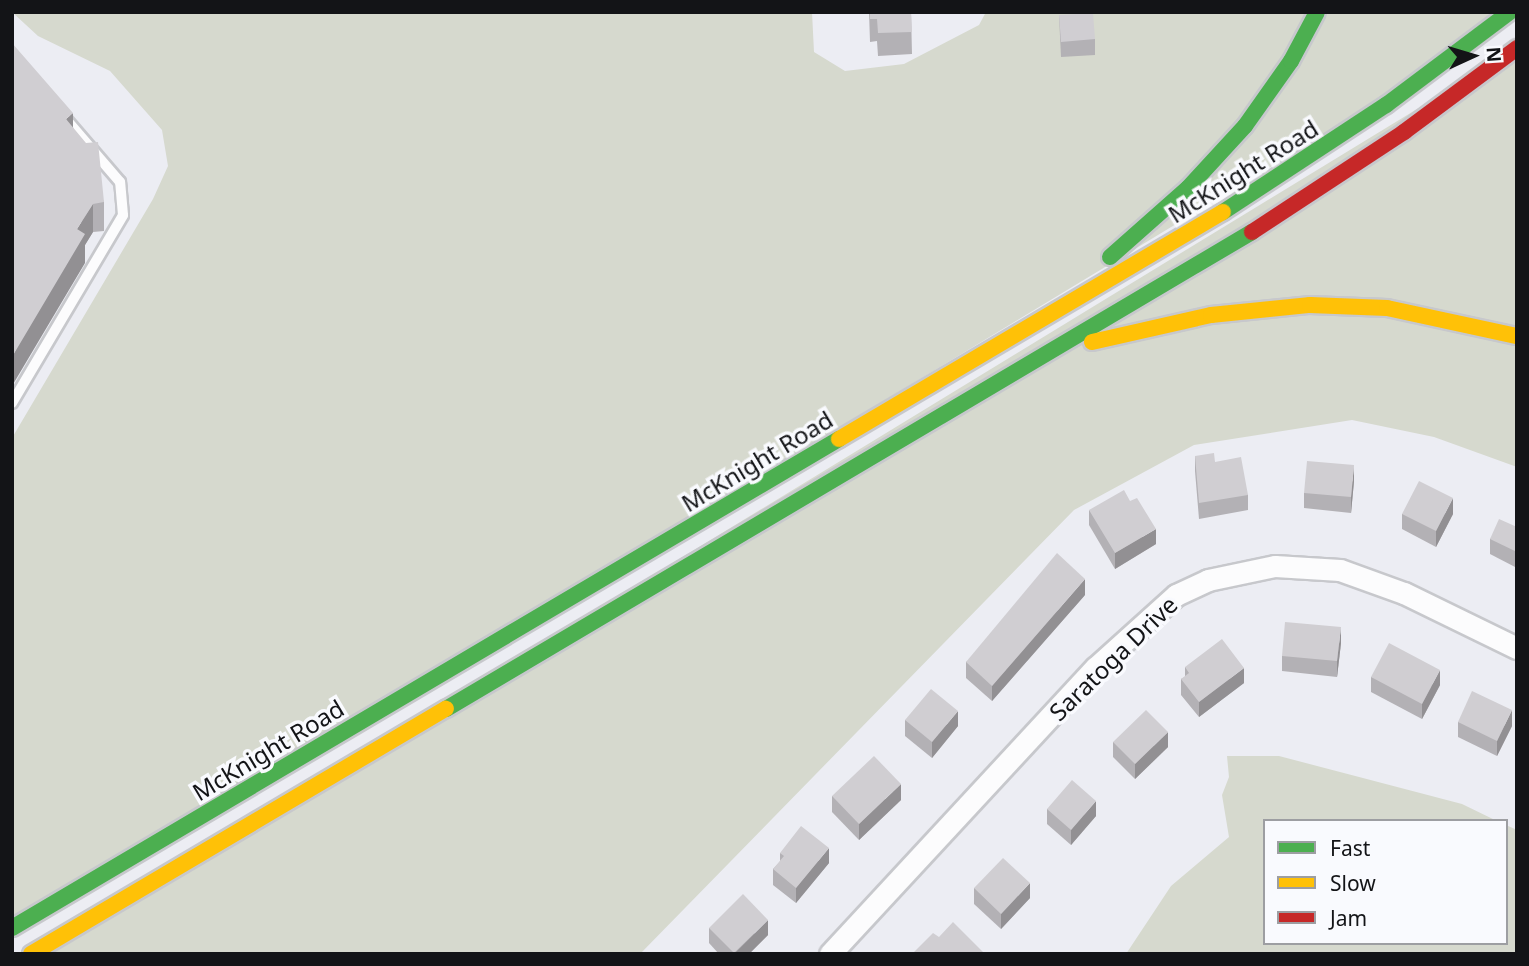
<!DOCTYPE html>
<style>
body{margin:0}
#map{position:relative;width:1529px;height:966px;overflow:hidden;background:#ecedf3;font-family:"Noto Sans",sans-serif}
div>[style]{position:absolute}
[style*='--x']{left:calc(var(--x)*1px);top:calc(var(--y)*1px);width:calc(var(--w)*1px);rotate:calc(var(--a)*1deg)}
.green>*{inset:0;background:#d6d9ce}
.roads{filter:drop-shadow(2px 0 #c7c8cc) drop-shadow(-2px 0 #c7c8cc) drop-shadow(0 2px #c7c8cc) drop-shadow(0 -2px #c7c8cc)}
.lane>*{height:10px;margin:-5px;padding:0 5px;transform-origin:5px;border-radius:5px;background:#fcfcfd}
.street>*{height:21px;margin:-10.5px;padding:0 10.5px;transform-origin:10.5px;border-radius:10.5px;background:#fcfcfd}
.fast>*{height:16px;margin:-8px;padding:0 8px;transform-origin:8px;border-radius:8px;background:#4caf50}
.slow>*{height:16px;margin:-8px;padding:0 8px;transform-origin:8px;border-radius:8px;background:#ffc107}
.jam>*{height:16px;margin:-8px;padding:0 8px;transform-origin:8px;border-radius:8px;background:#c62828}
.wall>*{inset:0;background:#b3b1b5}
.shaded-wall>*{inset:0;background:#929093}
.building>*{inset:0;background:#d0ced2}
span{translate:-50% -50%;white-space:nowrap;text-align:center;line-height:1.15;-webkit-text-stroke:7px #f9fafe;paint-order:stroke}
.street-label{font-size:24px;color:#131417}
.frame{position:absolute;inset:0;border:14px solid #131417;pointer-events:none}
.legend{position:absolute;left:1263px;top:819px;width:245px;height:126px;box-sizing:border-box;background:#f9fafe;border:2px solid #9d9ea2;margin:0;padding:9px 12px;list-style:none;font-size:21px;color:#131417}
.legend li{display:flex;align-items:center;gap:14px;height:35px}
.legend b{width:35px;border:2px solid #9d9ea2}
.north{position:absolute;left:1438px;top:21px;width:70px;height:70px;-webkit-text-stroke:5px #f9fafe;paint-order:stroke;rotate:86deg;font-size:19px;font-weight:700;line-height:28px;text-align:center;color:#131417}
.north::after{content:'';display:block;margin:auto;width:24px;height:32px;background:#131417;clip-path:polygon(50% 0,100% 100%,50% 72%,0 100%)}
</style>
<div id="map">
<div class="green">
<i style="clip-path:polygon(12px 12px,812px 12px,814px 52px,845px 71px,904px 64px,979px 25px,986px 12px,1510px 12px,1459px 53px,12px 928px,12px 438px,153px 199px,168px 166px,162px 130px,110px 71px,38px 36px)"></i>
<i style="clip-path:polygon(1517px 48px,1517px 467px,1434px 437px,1352px 420px,1194px 445px,1074px 510px,640px 954px,32px 954px)"></i>
<i style="clip-path:polygon(1227px 756px,1279px 756px,1462px 804px,1497px 821px,1265px 821px,1265px 943px,1506px 943px,1506px 825px,1517px 830px,1517px 954px,1126px 954px,1171px 886px,1229px 837px,1222px 795px,1229px 777px)"></i>
</div>
<div class="roads">
<div class="lane">
<i style="--x:12;--y:403;--w:218;--a:-59.4"></i>
<i style="--x:123;--y:215;--w:33;--a:-95"></i>
<i style="--x:120;--y:182;--w:86;--a:-130.7"></i>
</div>
<div class="street">
<i style="--x:830;--y:954;--w:390;--a:-47.2"></i>
<i style="--x:1095;--y:668;--w:109;--a:-42"></i>
<i style="--x:1176;--y:595;--w:35;--a:-25"></i>
<i style="--x:1208;--y:580;--w:68;--a:-11.8"></i>
<i style="--x:1275;--y:566;--w:65;--a:3.5"></i>
<i style="--x:1340;--y:570;--w:68;--a:19.8"></i>
<i style="--x:1404;--y:593;--w:126;--a:26"></i>
</div>
<div class="fast">
<i style="--x:1223;--y:212;--w:195;--a:-33.3"></i>
<i style="--x:1386;--y:105;--w:155;--a:-36.9"></i>
<i style="--x:1110;--y:257;--w:104;--a:-41.5"></i>
<i style="--x:1188;--y:188;--w:84;--a:-47.4"></i>
<i style="--x:1245;--y:126;--w:80;--a:-54.7"></i>
<i style="--x:1291;--y:61;--w:55;--a:-62"></i>
<i style="--x:446;--y:709;--w:937;--a:-30.62"></i>
<i style="--x:12;--y:928;--w:961;--a:-30.6"></i>
</div>
<div class="slow">
<i style="--x:1092;--y:342;--w:122;--a:-12.8"></i>
<i style="--x:1211;--y:315;--w:100;--a:-5.8"></i>
<i style="--x:1310;--y:305;--w:77;--a:2.2"></i>
<i style="--x:1387;--y:308;--w:133;--a:12.2"></i>
<i style="--x:839;--y:439;--w:446;--a:-30.6"></i>
<i style="--x:31;--y:954;--w:482;--a:-30.6"></i>
</div>
<div class="jam">
<i style="--x:1252;--y:232;--w:182;--a:-33.3"></i>
<i style="--x:1404;--y:132;--w:141;--a:-36.6"></i>
</div>
</div>
<div class="wall">
<i style="clip-path:polygon(869px 12px,911px 12px,912px 54px,878px 56px,877px 41px,870px 42px)"></i>
<i style="clip-path:polygon(1059px 15px,1095px 39px,1095px 55px,1061px 57px)"></i>
<i style="clip-path:polygon(73px 127px,104px 202px,104px 231px,93px 232px,85px 245px,85px 263px)"></i>
<i style="clip-path:polygon(1195px 456px,1215px 462px,1248px 495px,1248px 510px,1199px 519px,1195px 471px)"></i>
<i style="clip-path:polygon(1354px 481px,1351px 513px,1304px 508px,1304px 493px)"></i>
<i style="clip-path:polygon(1089px 510px,1156px 544px,1115px 569px,1089px 525px)"></i>
<i style="clip-path:polygon(1402px 514px,1453px 514px,1436px 547px,1402px 529px)"></i>
<i style="clip-path:polygon(1517px 527px,1517px 568px,1490px 554px,1490px 539px)"></i>
<i style="clip-path:polygon(1085px 595px,992px 701px,966px 678px,966px 662px)"></i>
<i style="clip-path:polygon(1341px 643px,1337px 677px,1282px 671px,1282px 656px)"></i>
<i style="clip-path:polygon(1185px 667px,1244px 683px,1199px 717px,1181px 695px,1181px 679px,1185px 677px)"></i>
<i style="clip-path:polygon(1371px 677px,1440px 685px,1422px 719px,1371px 692px)"></i>
<i style="clip-path:polygon(905px 720px,958px 726px,932px 758px,905px 736px)"></i>
<i style="clip-path:polygon(1458px 722px,1512px 726px,1497px 756px,1458px 737px)"></i>
<i style="clip-path:polygon(1113px 742px,1168px 747px,1135px 779px,1113px 757px)"></i>
<i style="clip-path:polygon(832px 796px,901px 800px,859px 840px,832px 812px)"></i>
<i style="clip-path:polygon(1047px 809px,1096px 816px,1071px 845px,1047px 824px)"></i>
<i style="clip-path:polygon(780px 853px,829px 863px,796px 903px,773px 885px,773px 869px,780px 862px)"></i>
<i style="clip-path:polygon(974px 888px,1030px 898px,1001px 929px,974px 904px)"></i>
<i style="clip-path:polygon(709px 928px,768px 935px,749px 954px,719px 954px,709px 943px)"></i>
</div>
<div class="shaded-wall">
<i style="clip-path:polygon(73px 113px,73px 142px,66px 119px)"></i>
<i style="clip-path:polygon(93px 204px,93px 232px,85px 245px,85px 263px,12px 386px,12px 357px,77px 229px)"></i>
<i style="clip-path:polygon(1354px 465px,1354px 481px,1351px 513px,1351px 497px)"></i>
<i style="clip-path:polygon(1453px 498px,1453px 514px,1436px 547px,1436px 531px)"></i>
<i style="clip-path:polygon(1156px 529px,1156px 544px,1115px 569px,1115px 553px)"></i>
<i style="clip-path:polygon(1085px 579px,1085px 595px,992px 701px,992px 686px)"></i>
<i style="clip-path:polygon(1341px 627px,1341px 643px,1337px 677px,1337px 661px)"></i>
<i style="clip-path:polygon(1244px 668px,1244px 683px,1199px 717px,1199px 702px)"></i>
<i style="clip-path:polygon(1440px 670px,1440px 685px,1422px 719px,1422px 704px)"></i>
<i style="clip-path:polygon(1512px 710px,1512px 726px,1497px 756px,1497px 741px)"></i>
<i style="clip-path:polygon(958px 711px,958px 726px,932px 758px,932px 742px)"></i>
<i style="clip-path:polygon(1168px 732px,1168px 747px,1135px 779px,1135px 764px)"></i>
<i style="clip-path:polygon(901px 784px,901px 800px,859px 840px,859px 824px)"></i>
<i style="clip-path:polygon(1096px 801px,1096px 816px,1071px 845px,1071px 830px)"></i>
<i style="clip-path:polygon(829px 848px,829px 863px,796px 903px,796px 888px)"></i>
<i style="clip-path:polygon(1030px 883px,1030px 898px,1001px 929px,1001px 914px)"></i>
<i style="clip-path:polygon(768px 920px,768px 935px,749px 954px,734px 954px)"></i>
</div>
<div class="building">
<i style="clip-path:polygon(870px 12px,911px 12px,912px 32px,878px 33px,877px 19px,870px 19px)"></i>
<i style="clip-path:polygon(1093px 13px,1095px 39px,1061px 42px,1059px 15px)"></i>
<i style="clip-path:polygon(12px 43px,73px 113px,66px 119px,86px 143px,98px 142px,104px 202px,93px 204px,77px 229px,85px 234px,12px 357px)"></i>
<i style="clip-path:polygon(1214px 453px,1215px 462px,1241px 457px,1248px 495px,1199px 503px,1195px 456px)"></i>
<i style="clip-path:polygon(1307px 461px,1354px 465px,1351px 497px,1304px 493px)"></i>
<i style="clip-path:polygon(1419px 481px,1453px 498px,1436px 531px,1402px 514px)"></i>
<i style="clip-path:polygon(1124px 490px,1130px 501px,1137px 498px,1156px 529px,1115px 553px,1089px 510px)"></i>
<i style="clip-path:polygon(1499px 519px,1517px 527px,1517px 552px,1490px 539px)"></i>
<i style="clip-path:polygon(1057px 553px,1085px 579px,992px 686px,966px 662px)"></i>
<i style="clip-path:polygon(1285px 622px,1341px 627px,1337px 661px,1282px 656px)"></i>
<i style="clip-path:polygon(1222px 639px,1244px 668px,1199px 702px,1181px 679px,1189px 673px,1185px 667px)"></i>
<i style="clip-path:polygon(1389px 643px,1440px 670px,1422px 704px,1371px 677px)"></i>
<i style="clip-path:polygon(931px 689px,958px 711px,932px 742px,905px 720px)"></i>
<i style="clip-path:polygon(1472px 691px,1512px 710px,1497px 741px,1458px 722px)"></i>
<i style="clip-path:polygon(1146px 710px,1168px 732px,1135px 764px,1113px 742px)"></i>
<i style="clip-path:polygon(874px 756px,901px 784px,859px 824px,832px 796px)"></i>
<i style="clip-path:polygon(1072px 780px,1096px 801px,1071px 830px,1047px 809px)"></i>
<i style="clip-path:polygon(801px 826px,829px 848px,796px 888px,773px 869px,784px 856px,780px 853px)"></i>
<i style="clip-path:polygon(1003px 858px,1030px 883px,1001px 914px,974px 888px)"></i>
<i style="clip-path:polygon(743px 894px,768px 920px,734px 953px,709px 928px)"></i>
<i style="clip-path:polygon(953px 922px,984px 953px,983px 954px,914px 954px,913px 953px,933px 933px,939px 937px)"></i>
</div>
<div class="street-label">
<span style="left:1243px;top:171px;rotate:-32deg">McKnight Road</span>
<span style="left:757px;top:461px;rotate:-31deg">McKnight Road</span>
<span style="left:1113px;top:658px;rotate:-44deg">Saratoga Drive</span>
<span style="left:268px;top:750px;rotate:-31deg">McKnight Road</span>
</div>
<div class="frame"></div>
<ul class="legend">
<li><b style="height:9px;background:#4caf50"></b>Fast</li>
<li><b style="height:9px;background:#ffc107"></b>Slow</li>
<li><b style="height:9px;background:#c62828"></b>Jam</li>
</ul>
<div class="north">N</div>
</div>
